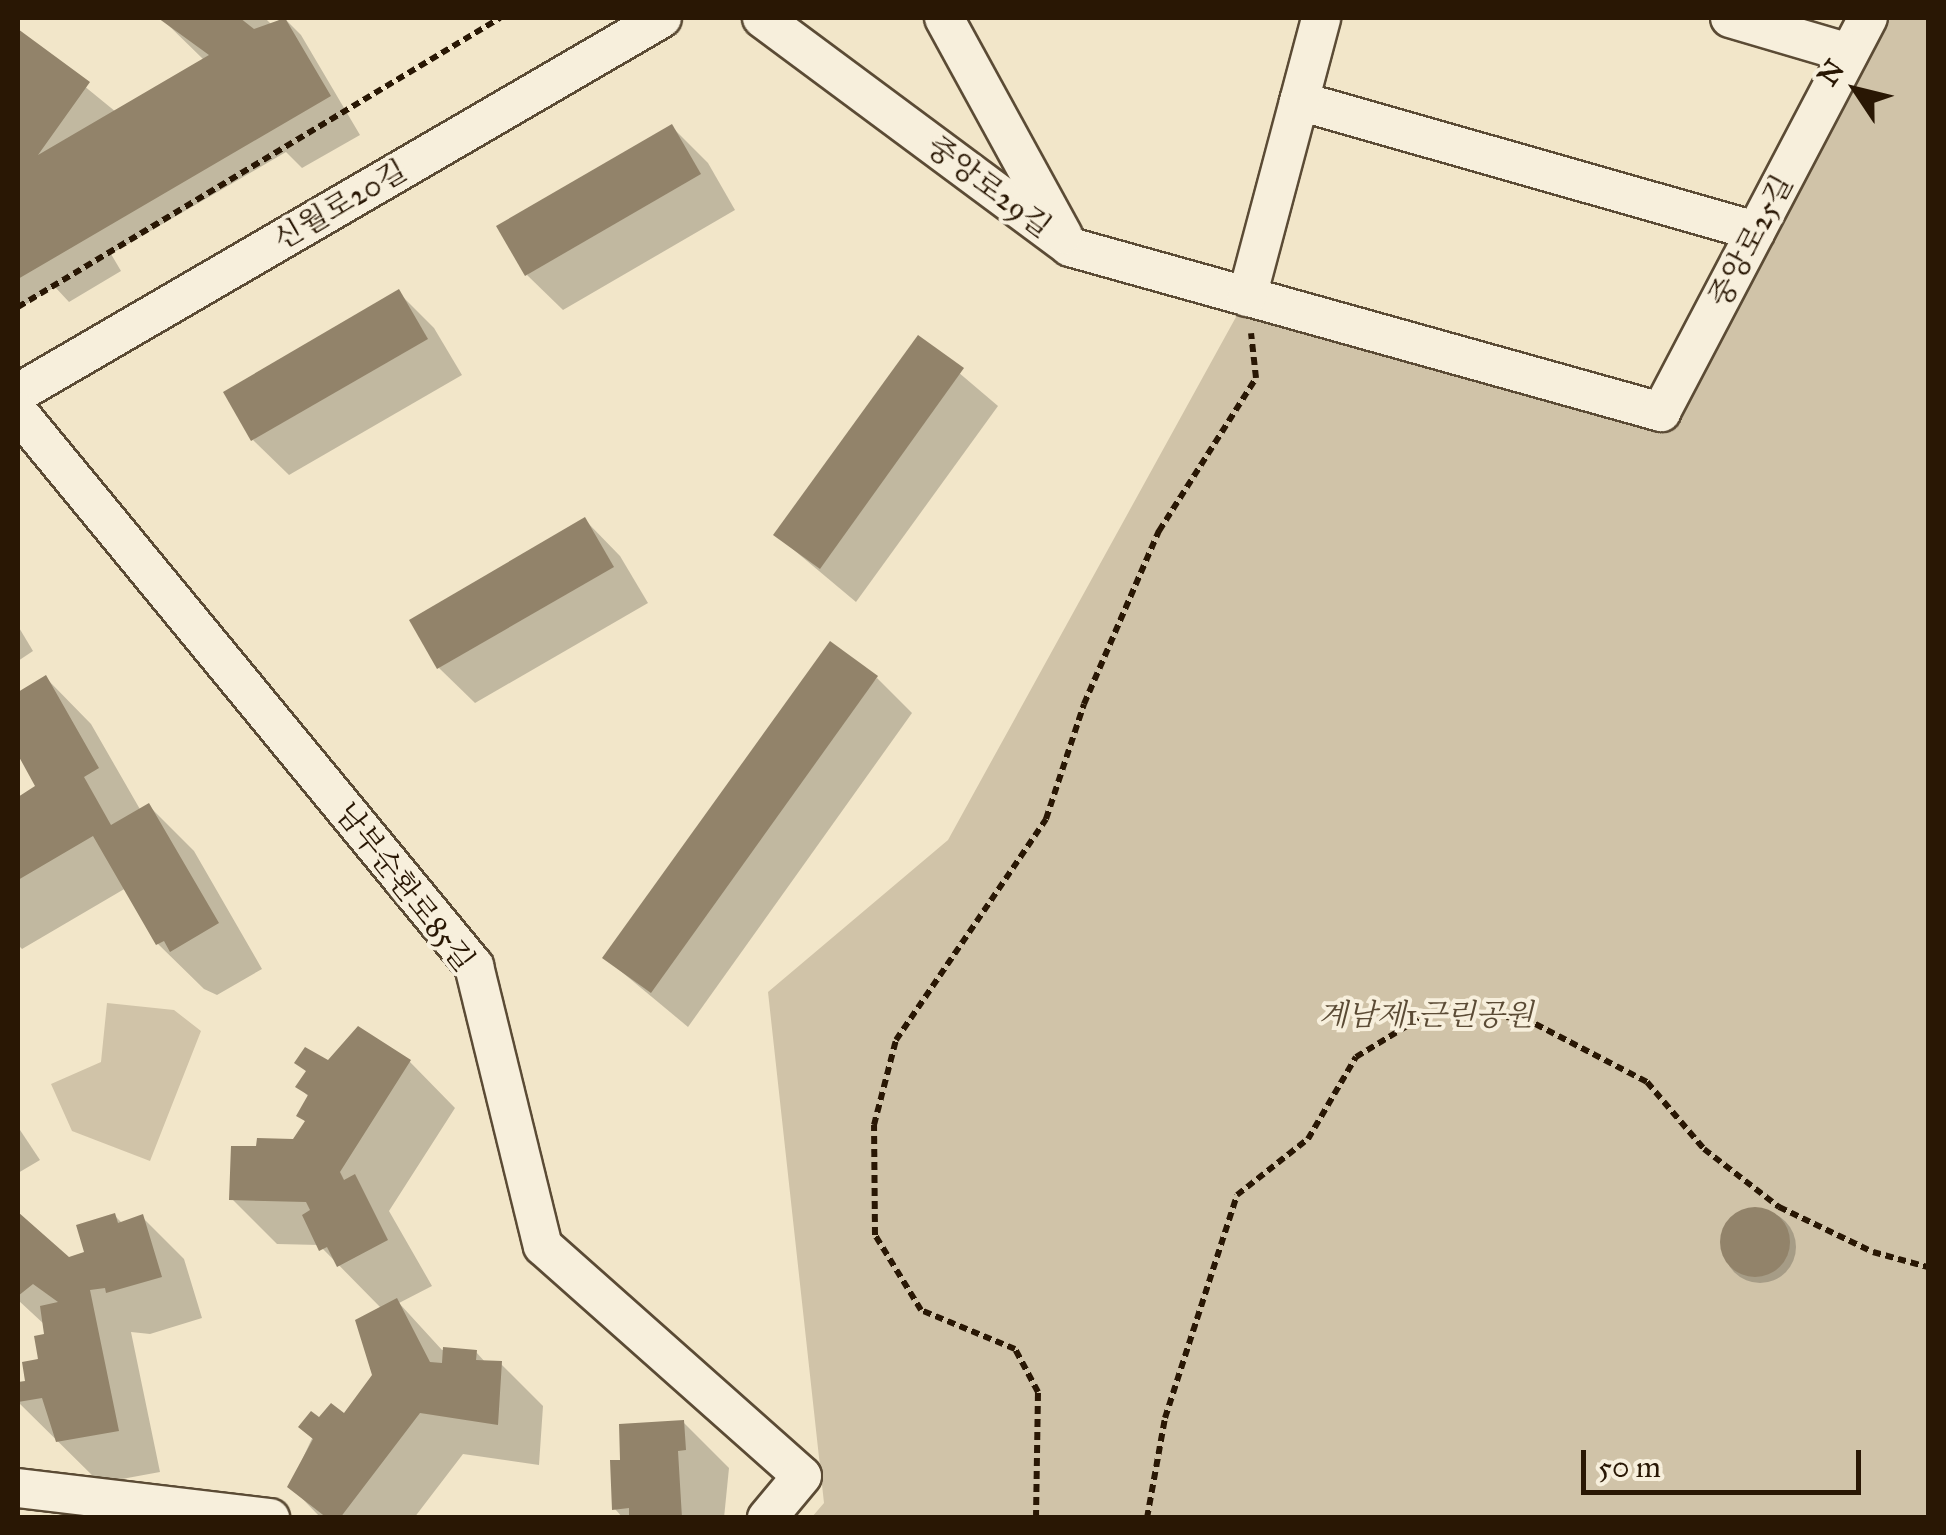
<!DOCTYPE html>
<meta charset="utf-8">
<style>
body{margin:0}
#map{position:relative;width:1946px;height:1535px;overflow:hidden;background:#f2e6c9;font-family:"IM FELL Great Primer","Noto Serif KR",serif}
div>[style]{position:absolute}
[style*='--x']{left:calc(var(--x)*1px);top:calc(var(--y)*1px);width:calc(var(--w)*1px);rotate:calc(var(--a)*1deg)}
.green>*{inset:0;background:#d0c3a8}
.shadow>*{inset:0;background:#0003}
.round{border-radius:50%}
.building>*{inset:0;background:#92836a}
.path>*{height:6px;margin-top:-3px;transform-origin:0;background:repeating-linear-gradient(90deg,#291704 0 8px,transparent 0 13px)}
.roads{filter:drop-shadow(2px 0 #5b4b35) drop-shadow(-2px 0 #5b4b35) drop-shadow(0 2px #5b4b35) drop-shadow(0 -2px #5b4b35)}
.minor>*{height:38px;margin:-19px;padding:0 19px;transform-origin:19px;border-radius:19px;background:#f7efdc}
span{translate:-50% -50%;white-space:nowrap;text-align:center;line-height:1.15;-webkit-text-stroke:8px #f7efdc;paint-order:stroke}
.street-label{font-size:30px;color:#291704}
.park-label{font-size:30px;color:#5b4b35;font-style:italic}
.frame{position:absolute;inset:0;border:20px solid #291704;pointer-events:none}
.north{position:absolute;left:1806px;top:40px;width:100px;height:100px;-webkit-text-stroke:8px #f7efdc;paint-order:stroke;rotate:305deg;font-size:28px;font-weight:700;line-height:40px;text-align:center;color:#291704}
.north::after{content:'';display:block;margin:auto;width:35px;height:45px;background:#291704;clip-path:polygon(50% 0,100% 100%,50% 72%,0 100%)}
.scale{position:absolute;left:1581px;top:1450px;width:280px;height:45px;box-sizing:border-box;border:5px solid #291704;border-top:0;padding-left:12px;font-size:30px;line-height:35px;white-space:nowrap;color:#291704;-webkit-text-stroke:8px #f7efdc;paint-order:stroke}
</style>
<div id="map">
<div class="green">
<i style="clip-path:polygon(1868px 18px,1928px 18px,1928px 1517px,812px 1517px,824px 1503px,768px 992px,948px 840px,1247px 297px,1660px 412px)"></i>
<i style="clip-path:polygon(107px 1003px,174px 1010px,201px 1031px,150px 1161px,72px 1131px,51px 1084px,101px 1062px)"></i>
</div>
<div class="shadow">
<i style="clip-path:polygon(161px 18px,265px 18px,271px 24px,284px 18px,301px 35px,360px 135px,302px 168px,286px 152px,111px 254px,121px 271px,69px 302px,55px 287px,18px 309px,18px 32px,116px 112px,205px 61px)"></i>
<i style="clip-path:polygon(672px 127px,708px 163px,735px 210px,563px 310px,527px 275px)"></i>
<i style="clip-path:polygon(398px 292px,434px 328px,462px 375px,289px 475px,253px 440px)"></i>
<i style="clip-path:polygon(918px 338px,998px 406px,856px 602px,776px 535px)"></i>
<i style="clip-path:polygon(585px 520px,620px 556px,648px 603px,475px 703px,439px 668px)"></i>
<i style="clip-path:polygon(18px 626px,33px 651px,18px 661px)"></i>
<i style="clip-path:polygon(46px 678px,91px 724px,141px 811px,149px 806px,194px 851px,262px 969px,217px 995px,204px 989px,158px 944px,126px 888px,22px 949px,18px 945px,18px 799px,39px 787px,18px 750px,18px 695px)"></i>
<i style="clip-path:polygon(877px 678px,912px 713px,688px 1027px,605px 958px)"></i>
<i style="clip-path:polygon(358px 1030px,410px 1062px,455px 1108px,389px 1211px,432px 1286px,399px 1303px,442px 1350px,476px 1352px,486px 1363px,501px 1364px,543px 1406px,539px 1465px,463px 1454px,414px 1518px,321px 1518px,290px 1486px,320px 1421px,344px 1416px,375px 1376px,382px 1309px,319px 1245px,277px 1244px,232px 1199px,258px 1149px,295px 1141px,307px 1123px,299px 1115px,310px 1098px,299px 1087px,308px 1073px,298px 1063px,328px 1064px)"></i>
<i style="clip-path:polygon(18px 1127px,40px 1160px,18px 1173px)"></i>
<i class="round" style="left:1724px;top:1211px;width:72px;height:72px"></i>
<i style="clip-path:polygon(18px 1216px,69px 1260px,87px 1254px,115px 1216px,123px 1224px,142px 1217px,184px 1259px,202px 1318px,150px 1334px,131px 1332px,160px 1472px,100px 1483px,18px 1402px,18px 1385px,28px 1383px,47px 1336px,45px 1325px,18px 1300px)"></i>
<i style="clip-path:polygon(684px 1423px,729px 1468px,724px 1518px,623px 1518px,615px 1509px,623px 1462px)"></i>
</div>
<div class="building">
<i style="clip-path:polygon(158px 18px,240px 18px,254px 29px,285px 18px,331px 96px,18px 279px,18px 29px,90px 82px,38px 155px,209px 55px)"></i>
<i style="clip-path:polygon(672px 124px,701px 174px,525px 276px,496px 226px)"></i>
<i style="clip-path:polygon(399px 289px,428px 339px,251px 441px,223px 392px)"></i>
<i style="clip-path:polygon(918px 335px,964px 368px,820px 569px,773px 535px)"></i>
<i style="clip-path:polygon(585px 517px,614px 567px,437px 669px,409px 620px)"></i>
<i style="clip-path:polygon(830px 641px,878px 676px,651px 993px,602px 958px)"></i>
<i style="clip-path:polygon(46px 675px,99px 768px,84px 777px,111px 825px,149px 803px,219px 923px,170px 952px,164px 941px,156px 945px,93px 836px,18px 880px,18px 797px,35px 786px,18px 755px,18px 692px)"></i>
<i style="clip-path:polygon(358px 1026px,411px 1060px,340px 1172px,344px 1180px,355px 1174px,388px 1240px,337px 1267px,327px 1247px,319px 1251px,302px 1215px,310px 1210px,306px 1202px,229px 1200px,231px 1146px,256px 1146px,257px 1138px,293px 1139px,305px 1121px,296px 1116px,308px 1095px,295px 1087px,306px 1071px,294px 1063px,305px 1047px,328px 1060px)"></i>
<i class="round" style="left:1720px;top:1207px;width:70px;height:70px"></i>
<i style="clip-path:polygon(18px 1212px,69px 1257px,84px 1252px,76px 1225px,115px 1213px,118px 1223px,143px 1214px,162px 1277px,106px 1293px,105px 1288px,90px 1290px,119px 1431px,56px 1442px,42px 1398px,18px 1402px,18px 1382px,25px 1381px,22px 1362px,38px 1359px,34px 1336px,44px 1334px,40px 1306px,58px 1302px,33px 1284px,18px 1296px)"></i>
<i style="clip-path:polygon(397px 1298px,430px 1362px,442px 1363px,443px 1347px,477px 1350px,476px 1360px,502px 1361px,498px 1425px,420px 1413px,340px 1518px,327px 1518px,287px 1487px,313px 1439px,298px 1427px,311px 1411px,319px 1417px,331px 1403px,344px 1413px,372px 1375px,355px 1320px)"></i>
<i style="clip-path:polygon(684px 1420px,686px 1450px,678px 1451px,682px 1518px,629px 1518px,629px 1508px,612px 1510px,610px 1460px,620px 1460px,619px 1424px)"></i>
</div>
<div class="path">
<i style="--x:18;--y:307;--w:562;--a:-30.95"></i>
<i style="--x:1036;--y:1518;--w:126;--a:-89.1"></i>
<i style="--x:1038;--y:1392;--w:49;--a:-118.1"></i>
<i style="--x:1015;--y:1349;--w:102;--a:-157.5"></i>
<i style="--x:921;--y:1310;--w:88;--a:-121.5"></i>
<i style="--x:875;--y:1235;--w:110;--a:-90.5"></i>
<i style="--x:874;--y:1125;--w:88;--a:-75.5"></i>
<i style="--x:896;--y:1040;--w:267;--a:-55.8"></i>
<i style="--x:1046;--y:819;--w:121;--a:-71.7"></i>
<i style="--x:1084;--y:704;--w:189;--a:-66.6"></i>
<i style="--x:1159;--y:531;--w:181;--a:-57.6"></i>
<i style="--x:1256;--y:378;--w:45;--a:-96.3"></i>
<i style="--x:1147;--y:1518;--w:102;--a:-79.8"></i>
<i style="--x:1165;--y:1418;--w:234;--a:-72.1"></i>
<i style="--x:1237;--y:1195;--w:90;--a:-38.3"></i>
<i style="--x:1308;--y:1139;--w:95;--a:-59.7"></i>
<i style="--x:1356;--y:1057;--w:84;--a:-31.4"></i>
<i style="--x:1428;--y:1013;--w:96;--a:3"></i>
<i style="--x:1524;--y:1018;--w:139;--a:27.5"></i>
<i style="--x:1647;--y:1082;--w:88;--a:49.6"></i>
<i style="--x:1704;--y:1149;--w:95;--a:37.7"></i>
<i style="--x:1779;--y:1207;--w:104;--a:25.6"></i>
<i style="--x:1873;--y:1252;--w:57;--a:15.3"></i>
</div>
<div class="roads">
<div class="minor">
<i style="--x:762;--y:18;--w:384;--a:36.6"></i>
<i style="--x:1070;--y:247;--w:614;--a:15.6"></i>
<i style="--x:1661;--y:412;--w:445;--a:-62.3"></i>
<i style="--x:944;--y:18;--w:247;--a:61.3"></i>
<i style="--x:1730;--y:18;--w:124;--a:16.4"></i>
<i style="--x:1299;--y:101;--w:475;--a:15.9"></i>
<i style="--x:1247;--y:297;--w:289;--a:-75.1"></i>
<i style="--x:18;--y:393;--w:745;--a:-30.21"></i>
<i style="--x:18;--y:412;--w:718;--a:50.54"></i>
<i style="--x:474;--y:966;--w:288;--a:76.2"></i>
<i style="--x:543;--y:1246;--w:346;--a:41.6"></i>
<i style="--x:802;--y:1476;--w:55;--a:129.8"></i>
<i style="--x:18;--y:1488;--w:254;--a:6.8"></i>
</div>
</div>
<div class="street-label">
<span style="left:989px;top:187px;rotate:37deg">중앙로29길</span>
<span style="left:340px;top:205px;rotate:-30deg">신월로20길</span>
<span style="left:1751px;top:241px;rotate:-62deg">중앙로25길</span>
<span style="left:405px;top:887px;rotate:52deg">남부순환로85길</span>
</div>
<div class="park-label">
<span style="left:1426px;top:1015px">계남제1근린공원</span>
</div>
<div class="frame"></div>
<div class="north">N</div>
<div class="scale">50 m</div>
</div>
